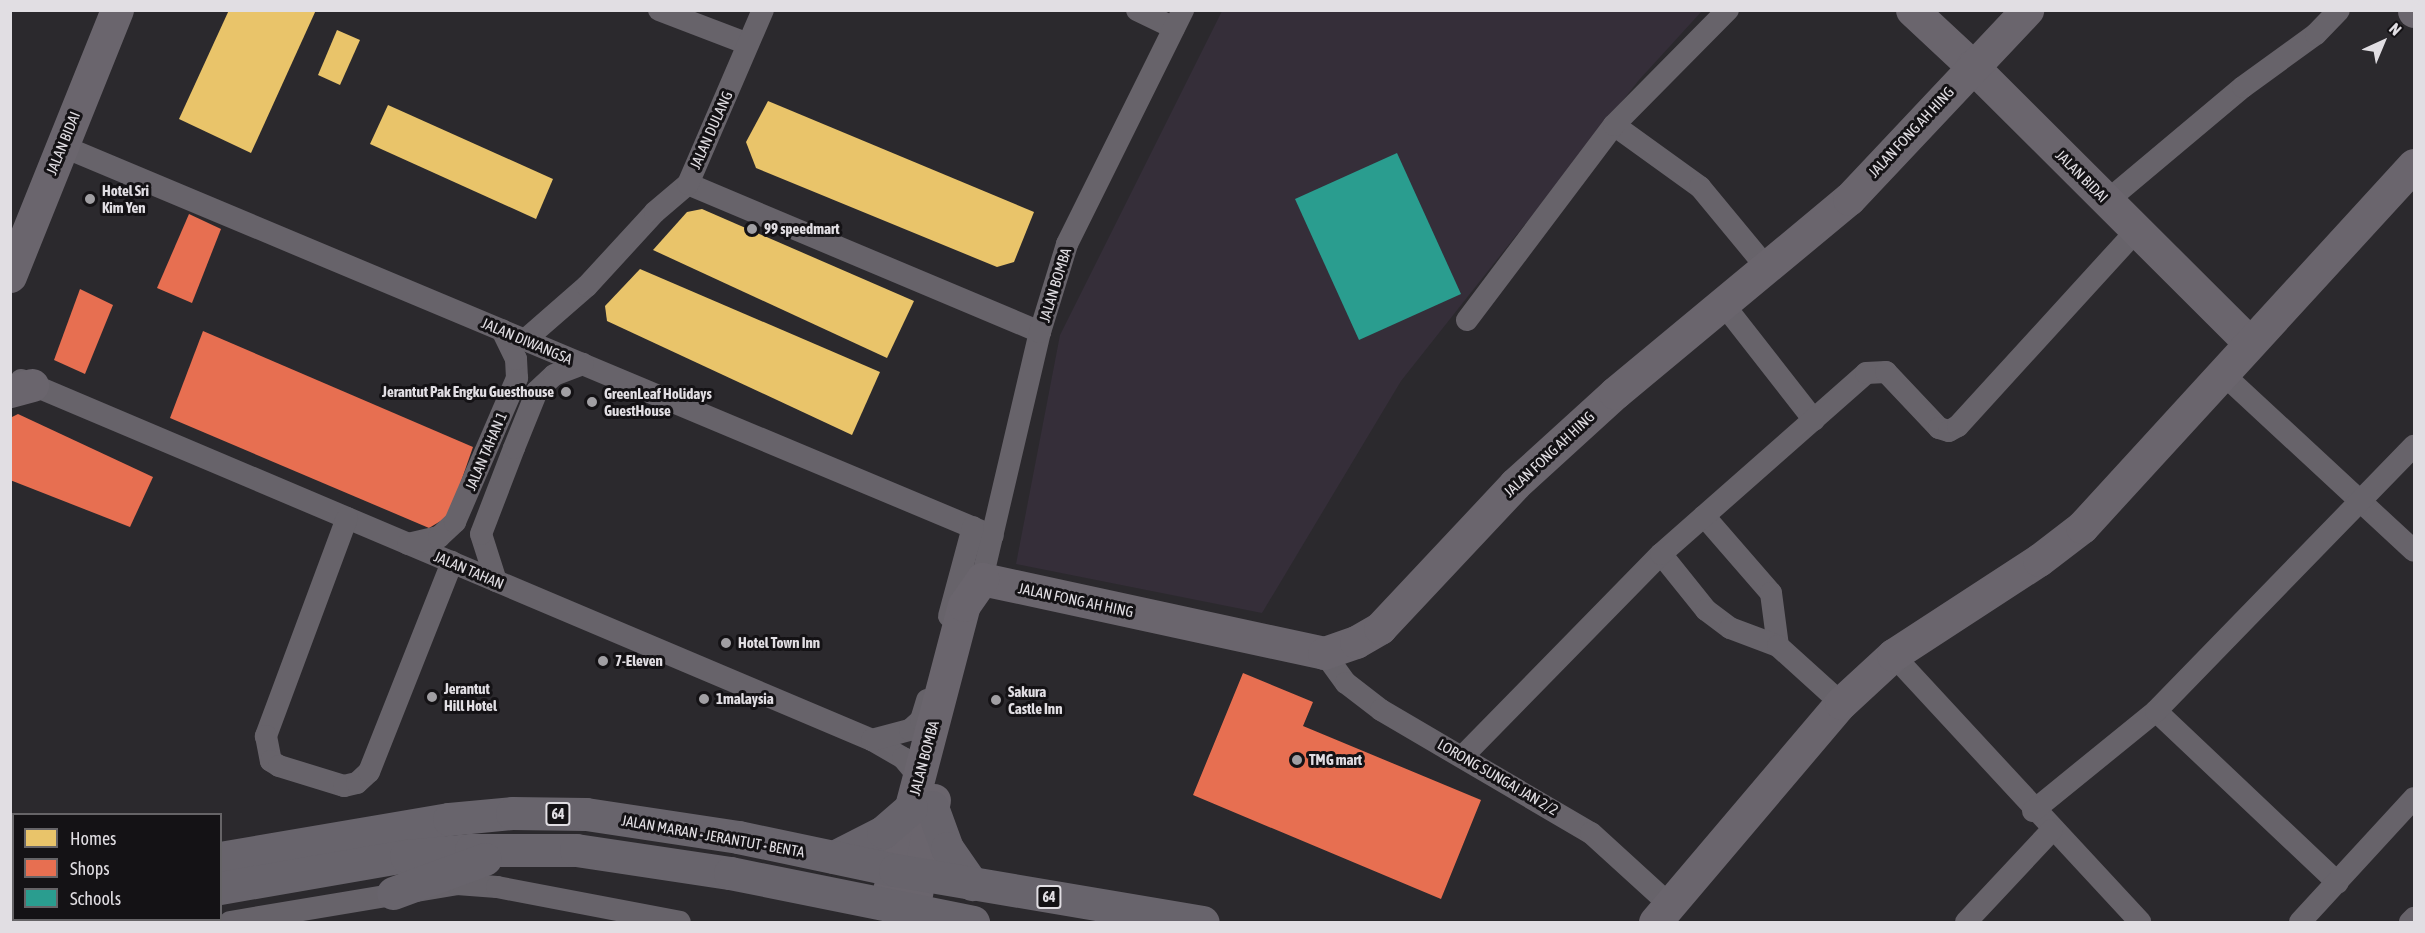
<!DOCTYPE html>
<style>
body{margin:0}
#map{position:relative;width:2425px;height:933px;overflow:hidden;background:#2b292d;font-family:"Asap Condensed",sans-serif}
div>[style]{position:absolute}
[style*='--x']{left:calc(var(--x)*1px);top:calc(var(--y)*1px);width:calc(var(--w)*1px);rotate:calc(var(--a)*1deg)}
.built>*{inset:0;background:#352e39}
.homes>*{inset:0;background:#e9c46a}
.shops>*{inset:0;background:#e76f51}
.schools>*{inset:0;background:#2a9d8f}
.street>*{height:22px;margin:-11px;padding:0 11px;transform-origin:11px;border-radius:11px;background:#67636a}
.secondary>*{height:33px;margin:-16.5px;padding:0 16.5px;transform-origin:16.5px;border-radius:16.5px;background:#6a656d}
.primary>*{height:33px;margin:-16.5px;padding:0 16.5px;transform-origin:16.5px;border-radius:16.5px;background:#68646c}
.dots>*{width:16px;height:16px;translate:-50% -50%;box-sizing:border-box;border:3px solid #141215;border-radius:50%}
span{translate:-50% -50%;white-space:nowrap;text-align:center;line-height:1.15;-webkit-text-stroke:6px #141215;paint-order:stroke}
.shield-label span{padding:2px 4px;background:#141215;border:2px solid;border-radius:4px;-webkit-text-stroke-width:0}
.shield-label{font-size:14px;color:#e1dee3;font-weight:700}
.street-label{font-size:15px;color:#e1dee3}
.poi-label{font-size:15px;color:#e1dee3;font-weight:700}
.left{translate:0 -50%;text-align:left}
.right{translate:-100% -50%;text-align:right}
.frame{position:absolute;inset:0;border:12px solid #e1dee3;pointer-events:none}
.legend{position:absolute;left:12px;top:813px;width:210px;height:108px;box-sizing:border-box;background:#141215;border:2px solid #666467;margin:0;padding:8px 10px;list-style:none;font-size:18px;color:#e1dee3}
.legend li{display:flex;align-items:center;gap:12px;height:30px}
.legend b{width:30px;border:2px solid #666467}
.north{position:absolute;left:2353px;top:12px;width:60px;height:60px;-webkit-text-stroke:4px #141215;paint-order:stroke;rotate:44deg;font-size:16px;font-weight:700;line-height:24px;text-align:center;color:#e1dee3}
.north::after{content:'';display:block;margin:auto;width:21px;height:27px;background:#e1dee3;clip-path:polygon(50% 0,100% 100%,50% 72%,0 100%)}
</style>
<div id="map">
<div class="built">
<i style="clip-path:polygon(1222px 11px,1702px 11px,1639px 80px,1401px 381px,1262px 613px,1016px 564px,1060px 335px)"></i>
</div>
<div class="homes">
<i style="clip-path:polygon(229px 10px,316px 10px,251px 153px,179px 119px)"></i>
<i style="clip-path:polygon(337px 30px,360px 40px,340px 85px,318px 75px)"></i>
<i style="clip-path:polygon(768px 101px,1034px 212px,1014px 262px,997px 267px,756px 168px,746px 142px)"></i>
<i style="clip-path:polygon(388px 105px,553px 179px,536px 219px,370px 144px)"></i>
<i style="clip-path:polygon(702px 209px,914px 301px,887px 358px,653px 250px,687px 212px)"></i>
<i style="clip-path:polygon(640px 269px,880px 372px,852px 435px,607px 321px,605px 306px)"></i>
</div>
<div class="shops">
<i style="clip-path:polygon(189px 214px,221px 229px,192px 303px,157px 288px)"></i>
<i style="clip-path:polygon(80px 289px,113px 305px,85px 374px,54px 360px)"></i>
<i style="clip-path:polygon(203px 331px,473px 447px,449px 516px,429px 528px,170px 418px)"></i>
<i style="clip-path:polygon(18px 414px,153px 477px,130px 527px,10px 480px,10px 418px)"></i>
<i style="clip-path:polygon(1243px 673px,1313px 702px,1303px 726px,1481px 800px,1441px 899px,1193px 795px)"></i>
</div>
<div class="schools">
<i style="clip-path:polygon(1397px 153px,1461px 294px,1359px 340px,1295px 199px)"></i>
</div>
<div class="street">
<i style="--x:659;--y:10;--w:95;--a:20.9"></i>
<i style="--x:1137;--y:10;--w:41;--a:25.9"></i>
<i style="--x:1614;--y:125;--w:106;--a:35.8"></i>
<i style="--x:1700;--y:187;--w:105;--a:50.4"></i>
<i style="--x:62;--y:146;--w:1009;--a:22.73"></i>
<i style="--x:688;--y:184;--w:382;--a:22.8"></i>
<i style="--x:2107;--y:201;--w:177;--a:-40"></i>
<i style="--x:2243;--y:87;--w:90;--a:-36"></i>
<i style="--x:2316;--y:34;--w:33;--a:-46"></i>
<i style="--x:1724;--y:305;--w:146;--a:52"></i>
<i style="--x:1467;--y:320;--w:244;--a:-53"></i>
<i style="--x:1614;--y:125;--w:162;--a:-45.3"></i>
<i style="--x:525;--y:340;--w:82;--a:-41.1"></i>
<i style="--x:587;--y:286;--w:100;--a:-47.4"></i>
<i style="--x:655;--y:212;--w:43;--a:-40.3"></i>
<i style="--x:688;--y:184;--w:189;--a:-66.7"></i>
<i style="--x:2223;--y:374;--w:260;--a:42.8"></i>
<i style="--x:21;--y:380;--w:924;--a:22.93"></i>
<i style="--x:872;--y:740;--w:36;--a:30"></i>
<i style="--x:903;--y:758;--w:25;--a:50"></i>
<i style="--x:1704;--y:516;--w:102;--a:49"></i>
<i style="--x:1771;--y:593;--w:53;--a:82.5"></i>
<i style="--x:347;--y:518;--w:233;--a:110.4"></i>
<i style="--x:266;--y:736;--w:25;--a:79"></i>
<i style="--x:271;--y:761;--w:9;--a:32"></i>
<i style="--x:279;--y:766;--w:68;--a:17.1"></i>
<i style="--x:344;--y:786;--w:13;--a:-13"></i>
<i style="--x:357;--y:783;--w:16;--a:-43"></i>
<i style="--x:369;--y:772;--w:226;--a:-68.4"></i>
<i style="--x:408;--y:544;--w:32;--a:-13"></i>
<i style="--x:439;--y:537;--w:22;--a:-43"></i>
<i style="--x:455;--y:522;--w:157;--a:-66.7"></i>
<i style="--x:517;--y:378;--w:19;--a:-93"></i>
<i style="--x:516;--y:359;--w:32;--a:-116"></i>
<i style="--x:1661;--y:554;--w:72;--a:51.2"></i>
<i style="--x:1706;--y:610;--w:30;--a:37"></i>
<i style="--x:1730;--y:628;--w:51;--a:20.6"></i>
<i style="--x:1778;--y:646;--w:85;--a:42.1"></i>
<i style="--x:982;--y:579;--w:254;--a:-76.8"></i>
<i style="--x:1040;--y:332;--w:92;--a:-72.9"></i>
<i style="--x:1067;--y:244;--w:261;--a:-63.6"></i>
<i style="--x:496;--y:581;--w:49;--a:-107.7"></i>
<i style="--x:481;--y:534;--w:92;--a:-69"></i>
<i style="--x:514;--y:448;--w:61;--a:-68"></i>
<i style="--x:537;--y:391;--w:23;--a:-43"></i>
<i style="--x:554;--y:375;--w:31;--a:-21"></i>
<i style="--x:949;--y:616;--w:92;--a:-74.9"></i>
<i style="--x:1324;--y:653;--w:37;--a:54"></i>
<i style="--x:1346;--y:683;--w:44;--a:37.6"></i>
<i style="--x:1381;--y:710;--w:243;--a:30.4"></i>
<i style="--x:1591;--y:833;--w:107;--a:42.3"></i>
<i style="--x:1893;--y:655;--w:364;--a:47.2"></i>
<i style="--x:2156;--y:711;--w:250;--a:43.4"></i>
<i style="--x:872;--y:740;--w:39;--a:-15"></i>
<i style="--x:910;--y:730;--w:15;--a:-42"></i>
<i style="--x:921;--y:720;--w:21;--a:-73"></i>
<i style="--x:1464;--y:755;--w:281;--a:-45.6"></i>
<i style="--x:1661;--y:554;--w:273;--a:-41.4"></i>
<i style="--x:1866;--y:373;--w:20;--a:-3"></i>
<i style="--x:1886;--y:372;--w:77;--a:46.6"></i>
<i style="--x:1939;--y:428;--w:10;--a:17"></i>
<i style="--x:1949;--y:431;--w:10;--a:-29"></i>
<i style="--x:1958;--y:426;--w:264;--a:-47.6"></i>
<i style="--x:2033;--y:811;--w:159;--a:-39.1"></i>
<i style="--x:2156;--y:711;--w:370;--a:-45.8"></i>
<i style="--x:230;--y:922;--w:230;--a:-9.5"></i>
<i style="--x:457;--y:884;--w:40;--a:4.3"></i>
<i style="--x:497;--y:887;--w:186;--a:10.8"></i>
<i style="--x:1966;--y:922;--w:126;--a:-46.9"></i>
<i style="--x:2300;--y:922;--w:168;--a:-47.4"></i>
<i style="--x:2410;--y:922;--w:6;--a:-45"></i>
</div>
<div class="secondary">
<i style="--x:1912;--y:10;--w:82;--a:43"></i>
<i style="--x:1972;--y:66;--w:392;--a:44.9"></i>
<i style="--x:2414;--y:10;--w:1;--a:90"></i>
<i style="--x:10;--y:276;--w:287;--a:-68.1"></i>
<i style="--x:10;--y:391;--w:23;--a:-15"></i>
<i style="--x:982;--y:579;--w:350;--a:12.2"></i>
<i style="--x:1324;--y:653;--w:34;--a:-19"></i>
<i style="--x:1356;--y:642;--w:28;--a:-30"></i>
<i style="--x:1380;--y:628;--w:197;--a:-46.8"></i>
<i style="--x:1515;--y:484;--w:135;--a:-42.3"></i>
<i style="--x:1615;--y:393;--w:304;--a:-39.7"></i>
<i style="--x:1849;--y:199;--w:260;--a:-46.7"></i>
<i style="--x:887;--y:898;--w:303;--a:-75.3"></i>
<i style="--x:964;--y:605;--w:32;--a:-55"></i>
<i style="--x:913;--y:910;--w:112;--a:-79.2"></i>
<i style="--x:1655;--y:922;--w:287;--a:-49.7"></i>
<i style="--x:1841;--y:703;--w:71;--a:-42.7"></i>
<i style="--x:1893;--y:655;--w:174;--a:-33.1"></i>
<i style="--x:2039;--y:560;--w:54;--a:-37.5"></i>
<i style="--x:2082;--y:527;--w:491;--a:-47.5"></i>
</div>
<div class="primary">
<i style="--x:932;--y:807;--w:44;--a:69.9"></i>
<i style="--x:947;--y:848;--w:44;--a:55.2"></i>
<i style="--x:834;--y:857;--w:55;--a:-27"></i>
<i style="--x:883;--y:832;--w:37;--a:-41"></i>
<i style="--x:220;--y:858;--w:232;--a:-9.7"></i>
<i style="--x:449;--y:819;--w:63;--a:-5.4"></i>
<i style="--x:512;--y:813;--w:74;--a:0.8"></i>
<i style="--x:586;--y:814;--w:154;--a:8.6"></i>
<i style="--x:738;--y:837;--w:160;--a:11.9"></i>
<i style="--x:895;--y:870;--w:312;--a:9.6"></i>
<i style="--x:220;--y:888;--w:189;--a:-9.8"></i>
<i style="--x:406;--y:856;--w:65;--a:-5.3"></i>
<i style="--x:471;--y:850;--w:105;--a:0"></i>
<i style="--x:576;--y:850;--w:156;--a:8.5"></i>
<i style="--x:730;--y:873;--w:248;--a:11.4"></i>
<i style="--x:10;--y:892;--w:4;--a:0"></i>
<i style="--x:393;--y:893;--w:98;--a:-20.3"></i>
<i style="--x:33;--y:922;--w:16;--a:-7"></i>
</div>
<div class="dots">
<i style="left:90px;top:199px;background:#a19fa3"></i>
<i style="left:752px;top:229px;background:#a19fa3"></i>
<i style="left:566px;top:392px;background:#a19fa3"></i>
<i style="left:592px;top:402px;background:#a19fa3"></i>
<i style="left:726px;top:643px;background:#a19fa3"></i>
<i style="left:603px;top:661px;background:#a19fa3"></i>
<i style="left:432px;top:697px;background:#a19fa3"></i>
<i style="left:704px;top:699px;background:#a19fa3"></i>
<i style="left:996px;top:700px;background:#a19fa3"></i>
<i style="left:1297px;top:760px;background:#a19fa3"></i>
</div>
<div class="shield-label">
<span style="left:558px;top:814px">64</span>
<span style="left:1049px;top:897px">64</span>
</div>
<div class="street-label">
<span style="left:711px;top:130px;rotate:-66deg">JALAN DULANG</span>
<span style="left:1911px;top:132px;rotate:-47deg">JALAN FONG AH HING</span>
<span style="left:63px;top:143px;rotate:-68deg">JALAN BIDAI</span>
<span style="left:2082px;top:176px;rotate:45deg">JALAN BIDAI</span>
<span style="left:1055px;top:285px;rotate:-73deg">JALAN BOMBA</span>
<span style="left:527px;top:341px;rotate:23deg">JALAN DIWANGSA</span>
<span style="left:486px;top:451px;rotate:-67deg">JALAN TAHAN 1</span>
<span style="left:1549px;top:454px;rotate:-43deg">JALAN FONG AH HING</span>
<span style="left:469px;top:570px;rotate:23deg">JALAN TAHAN</span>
<span style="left:1076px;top:600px;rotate:12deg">JALAN FONG AH HING</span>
<span style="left:924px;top:758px;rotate:-75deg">JALAN BOMBA</span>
<span style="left:1498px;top:777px;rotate:30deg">LORONG SUNGAI JAN 2/2</span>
<span style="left:713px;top:836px;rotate:10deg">JALAN MARAN - JERANTUT - BENTA</span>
</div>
<div class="poi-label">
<span class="left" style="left:102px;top:199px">Hotel Sri<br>Kim Yen</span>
<span class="left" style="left:764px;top:229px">99 speedmart</span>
<span class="right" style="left:554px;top:392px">Jerantut Pak Engku Guesthouse</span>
<span class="left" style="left:604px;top:402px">GreenLeaf Holidays<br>GuestHouse</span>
<span class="left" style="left:738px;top:643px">Hotel Town Inn</span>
<span class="left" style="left:615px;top:661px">7-Eleven</span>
<span class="left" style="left:444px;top:697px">Jerantut<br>Hill Hotel</span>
<span class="left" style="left:1008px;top:700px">Sakura<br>Castle Inn</span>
<span class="left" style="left:716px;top:699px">1malaysia</span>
<span class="left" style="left:1309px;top:760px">TMG mart</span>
</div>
<div class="frame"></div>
<ul class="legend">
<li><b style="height:16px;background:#e9c46a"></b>Homes</li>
<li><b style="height:16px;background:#e76f51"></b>Shops</li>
<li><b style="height:16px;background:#2a9d8f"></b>Schools</li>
</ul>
<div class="north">N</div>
</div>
